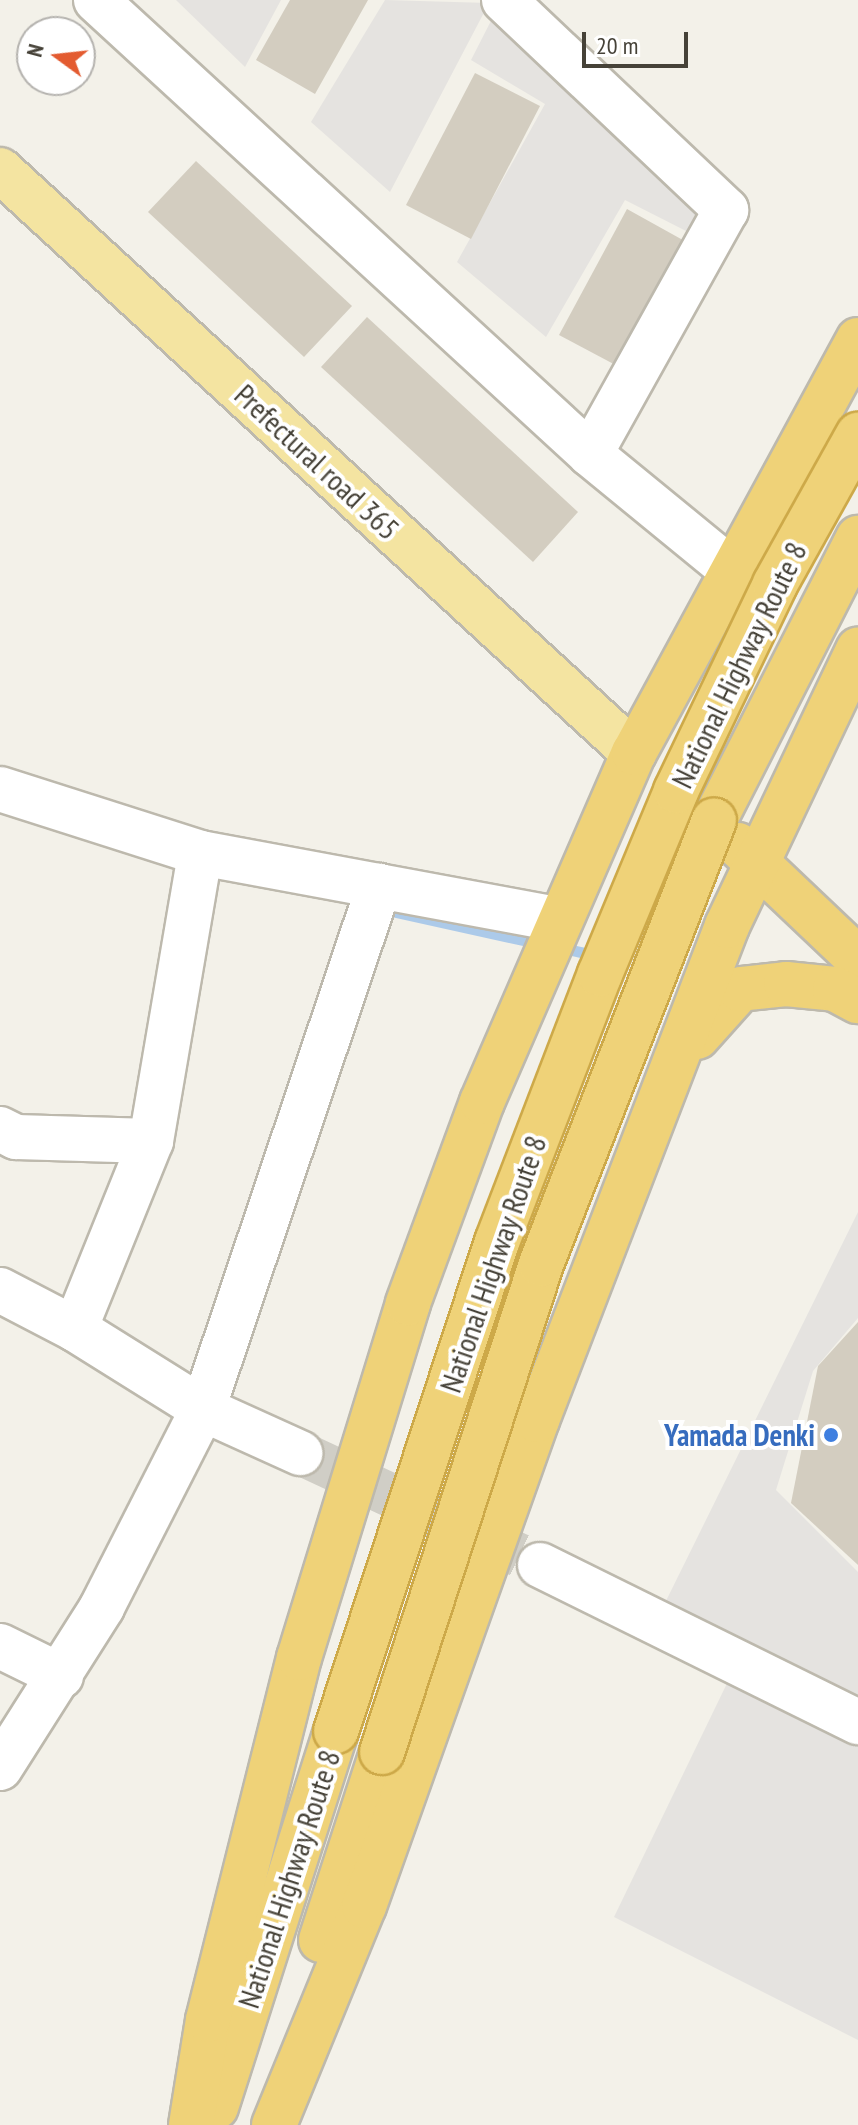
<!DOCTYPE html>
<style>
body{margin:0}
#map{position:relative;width:858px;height:2125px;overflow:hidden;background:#f3f1e9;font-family:"PT Sans Narrow",sans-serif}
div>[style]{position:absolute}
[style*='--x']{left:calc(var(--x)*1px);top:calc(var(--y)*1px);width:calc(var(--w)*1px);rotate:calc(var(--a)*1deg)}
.parking>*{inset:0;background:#e5e3e0}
.stream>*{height:11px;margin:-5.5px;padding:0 5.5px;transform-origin:5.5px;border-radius:5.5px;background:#accae9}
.building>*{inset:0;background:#d3cdc0}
.minor-tunnel>*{height:44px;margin-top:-22px;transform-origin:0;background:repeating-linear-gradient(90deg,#d0cec6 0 44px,transparent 0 66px)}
.roads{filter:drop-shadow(2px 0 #bdb9ad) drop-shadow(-2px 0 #bdb9ad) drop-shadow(0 2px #bdb9ad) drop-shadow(0 -2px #bdb9ad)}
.minor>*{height:44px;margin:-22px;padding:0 22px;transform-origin:22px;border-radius:22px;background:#fff}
.major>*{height:44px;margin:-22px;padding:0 22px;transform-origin:22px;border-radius:22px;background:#f4e4a1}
.highway>*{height:44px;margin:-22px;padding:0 22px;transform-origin:22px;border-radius:22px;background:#efd278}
.bridges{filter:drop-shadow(2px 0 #cda949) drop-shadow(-2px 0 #cda949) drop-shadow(0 2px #cda949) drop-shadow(0 -2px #cda949)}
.highway-bridge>*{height:44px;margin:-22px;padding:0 22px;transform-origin:22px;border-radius:22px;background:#efd278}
.dots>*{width:22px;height:22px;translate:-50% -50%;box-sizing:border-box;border:4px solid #fff;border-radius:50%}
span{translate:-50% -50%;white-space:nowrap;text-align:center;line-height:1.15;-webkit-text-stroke:8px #fff;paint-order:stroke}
.street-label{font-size:30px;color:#464238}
.shop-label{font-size:30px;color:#366cbe;font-weight:700}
.right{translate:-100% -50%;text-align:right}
.north{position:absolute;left:16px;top:16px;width:80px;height:80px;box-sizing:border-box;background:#fff;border:2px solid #b5b3af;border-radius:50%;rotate:285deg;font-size:22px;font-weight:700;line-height:32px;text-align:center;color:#464238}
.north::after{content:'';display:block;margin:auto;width:28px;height:36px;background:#e35b30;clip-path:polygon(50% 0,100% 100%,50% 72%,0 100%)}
.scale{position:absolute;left:582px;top:32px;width:106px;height:36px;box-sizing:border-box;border:4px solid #464238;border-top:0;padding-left:10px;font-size:24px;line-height:28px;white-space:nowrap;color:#464238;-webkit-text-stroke:6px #fff;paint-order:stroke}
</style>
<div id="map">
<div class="parking">
<i style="clip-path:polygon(176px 0,281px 0,245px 67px)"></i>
<i style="clip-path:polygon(385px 0,489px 3px,390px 192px,311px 122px)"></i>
<i style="clip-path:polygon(495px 13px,701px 203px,690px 233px,625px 200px,546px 337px,457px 262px,545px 104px,471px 60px)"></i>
<i style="clip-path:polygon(858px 1212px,858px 1318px,813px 1371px,776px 1490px,858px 1572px,858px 1703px,662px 1609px)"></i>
<i style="clip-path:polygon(732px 1673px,858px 1738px,858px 2040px,614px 1917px)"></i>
</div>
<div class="stream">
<i style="--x:382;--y:909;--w:163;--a:12.4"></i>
<i style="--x:558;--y:947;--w:42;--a:12.4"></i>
</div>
<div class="building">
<i style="clip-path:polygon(290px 0,368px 0,315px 94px,256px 60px)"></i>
<i style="clip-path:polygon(475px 73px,540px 106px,471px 239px,406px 205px)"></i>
<i style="clip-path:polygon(196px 161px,352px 306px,304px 357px,148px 212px)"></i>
<i style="clip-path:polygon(627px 209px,690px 244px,623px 369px,559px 335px)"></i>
<i style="clip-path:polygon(367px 317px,578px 512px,533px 562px,321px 367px)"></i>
<i style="clip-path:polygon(858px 1322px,858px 1565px,791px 1503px,818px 1366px)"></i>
</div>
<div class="minor-tunnel">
<i style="--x:300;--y:1453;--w:265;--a:25"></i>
</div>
<div class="roads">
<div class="minor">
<i style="--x:96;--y:0;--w:671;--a:42.58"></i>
<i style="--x:590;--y:454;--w:185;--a:39.3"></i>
<i style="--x:504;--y:0;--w:306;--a:43.4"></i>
<i style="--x:726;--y:210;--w:279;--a:119.1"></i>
<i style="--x:0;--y:789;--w:210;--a:17.7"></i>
<i style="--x:200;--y:853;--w:366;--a:10.5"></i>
<i style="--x:0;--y:1129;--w:18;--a:27"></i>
<i style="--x:16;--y:1137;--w:135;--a:1.7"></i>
<i style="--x:0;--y:1290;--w:85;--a:27.5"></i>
<i style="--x:75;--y:1329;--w:151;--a:32"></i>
<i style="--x:203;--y:1409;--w:107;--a:24.4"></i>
<i style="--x:75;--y:1329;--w:203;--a:-68"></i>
<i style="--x:151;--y:1141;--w:292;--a:-80.3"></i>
<i style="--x:540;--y:1565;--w:355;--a:26.3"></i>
<i style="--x:0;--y:1646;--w:68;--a:26.2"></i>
<i style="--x:0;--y:1768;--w:191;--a:-57.6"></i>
<i style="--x:102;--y:1607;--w:222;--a:-63"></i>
<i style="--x:203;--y:1409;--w:552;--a:-71.4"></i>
</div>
<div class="major">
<i style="--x:0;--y:170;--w:861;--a:42.6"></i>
</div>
<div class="highway">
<i style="--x:714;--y:821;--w:318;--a:-63"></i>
<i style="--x:738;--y:845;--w:166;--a:43.5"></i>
<i style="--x:697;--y:1037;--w:64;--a:-48.1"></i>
<i style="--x:740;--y:989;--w:46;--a:-6.2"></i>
<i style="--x:786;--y:984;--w:49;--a:5.8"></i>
<i style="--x:835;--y:989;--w:26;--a:28"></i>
<i style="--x:321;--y:1940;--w:198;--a:-72"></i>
<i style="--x:216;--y:2107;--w:395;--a:-72.3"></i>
<i style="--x:191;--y:2125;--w:106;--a:-80.8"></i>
<i style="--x:208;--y:2020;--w:373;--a:-75.9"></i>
<i style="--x:299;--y:1658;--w:371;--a:-72.9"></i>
<i style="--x:408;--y:1303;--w:214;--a:-69.8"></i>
<i style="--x:482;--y:1102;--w:381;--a:-66.5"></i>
<i style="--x:634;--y:753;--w:470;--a:-61.5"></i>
<i style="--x:274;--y:2125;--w:237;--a:-67.7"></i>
<i style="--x:364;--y:1906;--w:516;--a:-70.41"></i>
<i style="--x:537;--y:1420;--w:529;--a:-68.96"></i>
<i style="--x:727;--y:926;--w:306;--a:-64.6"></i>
</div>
</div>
<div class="bridges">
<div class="highway-bridge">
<i style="--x:336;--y:1731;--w:515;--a:-71.78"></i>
<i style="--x:497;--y:1242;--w:287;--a:-69"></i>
<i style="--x:600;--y:974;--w:198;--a:-67.4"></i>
<i style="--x:676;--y:791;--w:229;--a:-64.4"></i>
<i style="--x:775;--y:584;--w:171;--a:-60.9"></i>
<i style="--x:382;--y:1752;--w:513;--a:-71.95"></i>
<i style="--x:541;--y:1264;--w:476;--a:-68.7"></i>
</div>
</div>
<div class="dots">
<i style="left:831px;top:1435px;background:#3f7fe0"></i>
</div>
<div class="street-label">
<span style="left:317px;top:462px;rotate:43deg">Prefectural road 365</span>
<span style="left:739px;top:665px;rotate:-64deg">National Highway Route 8</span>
<span style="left:493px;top:1264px;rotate:-71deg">National Highway Route 8</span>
<span style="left:289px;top:1879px;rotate:-72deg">National Highway Route 8</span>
</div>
<div class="shop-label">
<span class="right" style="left:815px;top:1435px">Yamada Denki</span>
</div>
<div class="north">N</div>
<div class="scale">20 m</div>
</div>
